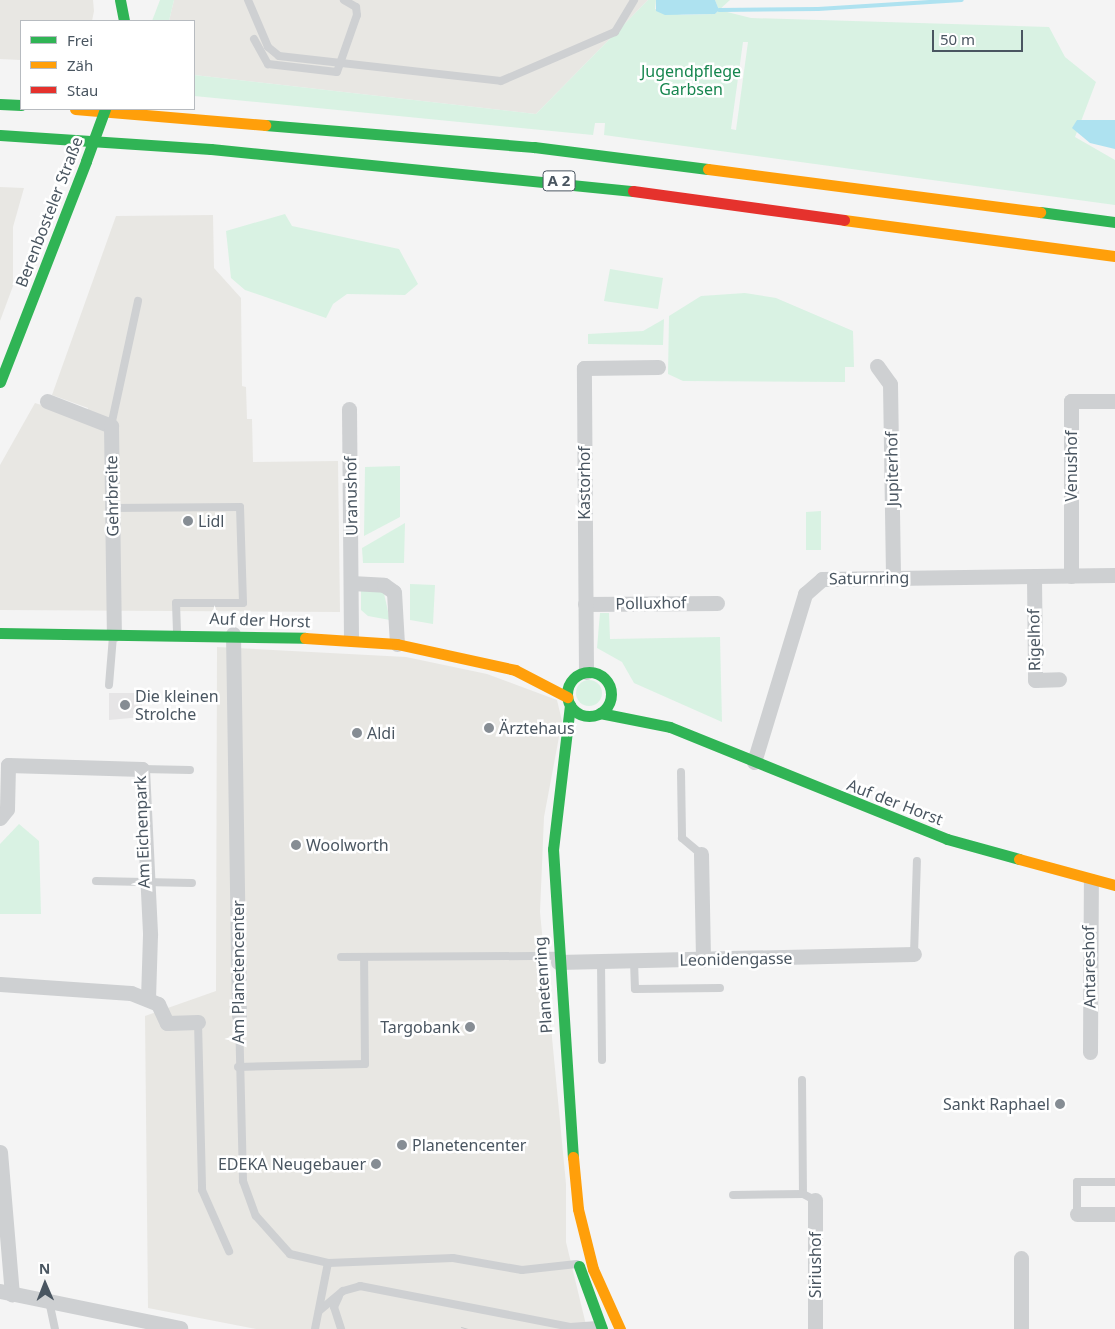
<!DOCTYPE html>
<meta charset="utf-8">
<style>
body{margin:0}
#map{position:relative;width:1115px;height:1329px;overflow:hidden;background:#f4f4f4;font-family:"Noto Sans",sans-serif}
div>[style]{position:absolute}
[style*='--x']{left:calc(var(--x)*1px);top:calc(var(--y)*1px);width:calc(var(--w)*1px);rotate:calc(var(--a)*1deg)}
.commercial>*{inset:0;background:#e8e7e3}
.education>*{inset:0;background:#e6e5e6}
.green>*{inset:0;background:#d9f2e3}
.round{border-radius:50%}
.water>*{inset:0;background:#aee2f0}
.stream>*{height:4px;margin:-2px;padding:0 2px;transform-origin:2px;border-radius:2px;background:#aee2f0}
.lane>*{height:8px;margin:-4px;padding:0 4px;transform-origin:4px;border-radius:4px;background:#ced0d2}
.street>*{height:15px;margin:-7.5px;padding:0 7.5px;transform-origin:7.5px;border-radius:7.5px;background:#ced0d2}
.fast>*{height:11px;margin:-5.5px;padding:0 5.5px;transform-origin:5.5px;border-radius:5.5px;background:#30b455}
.fast>.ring{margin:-5.5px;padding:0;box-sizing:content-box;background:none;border:11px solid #30b455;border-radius:50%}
.slow>*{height:11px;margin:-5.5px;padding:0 5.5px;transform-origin:5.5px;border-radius:5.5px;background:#ff9f0a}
.jam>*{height:11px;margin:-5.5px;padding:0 5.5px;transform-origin:5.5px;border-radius:5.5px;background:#e5322d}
.tram>*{height:1px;margin:-0.5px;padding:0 0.5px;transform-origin:0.5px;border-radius:0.5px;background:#c9cacc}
.fast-bridge>*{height:11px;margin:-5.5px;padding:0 5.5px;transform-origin:5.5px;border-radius:5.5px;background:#30b455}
.dots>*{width:14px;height:14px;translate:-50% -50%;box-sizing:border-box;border:2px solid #fff;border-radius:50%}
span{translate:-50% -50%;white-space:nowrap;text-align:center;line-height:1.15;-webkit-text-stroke:5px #fff;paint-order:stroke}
.shield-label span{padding:1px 4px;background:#fff;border:1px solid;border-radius:4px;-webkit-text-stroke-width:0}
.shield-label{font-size:15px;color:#4a5661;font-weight:700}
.park-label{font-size:16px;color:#17864f}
.street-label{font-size:16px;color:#4a5661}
.poi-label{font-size:16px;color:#4a5661}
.left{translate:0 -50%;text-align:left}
.right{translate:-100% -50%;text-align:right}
.legend{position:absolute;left:20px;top:20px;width:175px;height:90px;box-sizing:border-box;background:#fff;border:1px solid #b7bbc0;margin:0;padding:6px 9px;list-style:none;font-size:15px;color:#4a5661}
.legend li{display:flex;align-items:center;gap:10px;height:25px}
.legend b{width:25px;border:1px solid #b7bbc0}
.north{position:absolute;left:20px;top:1259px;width:50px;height:50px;-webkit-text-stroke:4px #fff;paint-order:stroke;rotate:359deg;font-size:14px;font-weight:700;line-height:20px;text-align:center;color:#4a5661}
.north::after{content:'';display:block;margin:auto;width:18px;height:22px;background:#4a5661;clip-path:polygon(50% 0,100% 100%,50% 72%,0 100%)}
.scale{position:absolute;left:932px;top:30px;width:91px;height:22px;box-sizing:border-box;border:2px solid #4a5661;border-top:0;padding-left:6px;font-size:15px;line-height:18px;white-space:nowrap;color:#4a5661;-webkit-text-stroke:4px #fff;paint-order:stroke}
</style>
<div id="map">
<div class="commercial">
<i style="clip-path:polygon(0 0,93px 0,94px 11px,92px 21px,21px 21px,21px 60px,0 59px)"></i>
<i style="clip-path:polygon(174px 0,648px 0,536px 114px,194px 75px,194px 21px,169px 21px)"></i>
<i style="clip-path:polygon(0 187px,24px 188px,13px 227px,13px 286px,0 321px)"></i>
<i style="clip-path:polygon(213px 215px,214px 268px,241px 298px,242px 386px,246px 387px,247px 419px,252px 419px,253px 462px,338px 461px,340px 612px,0 610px,0 465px,35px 403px,85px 419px,88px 408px,52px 395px,116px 216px)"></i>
<i style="clip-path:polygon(217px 647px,406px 657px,487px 674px,557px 700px,562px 721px,544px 817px,540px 912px,566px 1184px,566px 1242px,587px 1329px,256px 1329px,148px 1308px,145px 1016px,216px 991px)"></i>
</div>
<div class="education">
<i style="clip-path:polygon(109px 693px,136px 693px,136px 700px,142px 700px,142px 717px,109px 720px)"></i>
</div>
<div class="green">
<i style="clip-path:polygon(160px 0,174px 0,169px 21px,152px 21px)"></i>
<i style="clip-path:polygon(evenodd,648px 0,656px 0,655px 9px,682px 15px,715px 14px,719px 10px,715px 0,730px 0,719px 10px,751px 18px,1049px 27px,1065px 57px,1096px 82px,1075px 137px,1115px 160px,1115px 205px,604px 135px,605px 123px,595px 123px,593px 135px,194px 96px,194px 75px,536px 114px,648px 0,743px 42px,748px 42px,736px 130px,731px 129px,743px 42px)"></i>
<i style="clip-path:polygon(285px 214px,292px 226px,399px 249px,418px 284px,405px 295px,347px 294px,333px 304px,326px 318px,245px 290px,231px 278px,226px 231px)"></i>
<i style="clip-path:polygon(610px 269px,663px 278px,658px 309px,604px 301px)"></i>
<i style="clip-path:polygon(745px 293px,776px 298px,853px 331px,854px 367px,845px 367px,845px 382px,683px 381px,668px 374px,669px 316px,701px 296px)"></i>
<i style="clip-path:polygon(664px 319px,663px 345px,588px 344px,588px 334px,643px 331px)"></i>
<i style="clip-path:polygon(400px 466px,400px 517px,364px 536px,365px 467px)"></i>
<i style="clip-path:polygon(821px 511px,821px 550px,806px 550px,806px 512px)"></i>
<i style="clip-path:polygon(405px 523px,404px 563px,363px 563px,362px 548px)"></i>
<i style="clip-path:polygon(410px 584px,435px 585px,433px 624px,410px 620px)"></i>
<i style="clip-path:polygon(361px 588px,383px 589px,390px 620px,368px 616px,361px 610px)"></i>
<i style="clip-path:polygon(600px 613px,609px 613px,610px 639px,720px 637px,722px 722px,634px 683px,622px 662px,597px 648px)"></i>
<i class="round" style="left:576px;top:680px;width:26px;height:26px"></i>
<i style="clip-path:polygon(19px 824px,39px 841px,41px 914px,0 914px,0 844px)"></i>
</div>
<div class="water">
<i style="clip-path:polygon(656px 0,715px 0,719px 10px,715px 14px,665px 15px,656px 11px)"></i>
<i style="clip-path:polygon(1077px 120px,1115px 120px,1115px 149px,1090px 143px,1072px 128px)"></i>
</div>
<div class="stream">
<i style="--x:719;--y:10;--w:99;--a:-0.6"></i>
<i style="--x:818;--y:9;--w:144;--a:-3.6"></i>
</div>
<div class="lane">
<i style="--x:248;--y:0;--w:51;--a:66.9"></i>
<i style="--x:268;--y:47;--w:14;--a:39"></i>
<i style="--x:279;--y:56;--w:223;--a:6.4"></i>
<i style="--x:501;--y:81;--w:124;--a:-23.3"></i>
<i style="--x:615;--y:32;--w:37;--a:-59"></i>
<i style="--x:254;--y:39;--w:29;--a:61"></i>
<i style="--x:268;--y:64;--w:69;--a:6.6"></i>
<i style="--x:337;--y:72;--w:60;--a:-70.7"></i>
<i style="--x:357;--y:15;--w:8;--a:-97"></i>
<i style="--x:356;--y:7;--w:14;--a:-150"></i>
<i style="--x:111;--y:426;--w:128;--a:-77.8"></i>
<i style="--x:112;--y:508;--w:128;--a:-0.4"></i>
<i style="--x:240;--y:507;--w:96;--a:88.2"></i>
<i style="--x:243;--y:603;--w:67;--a:180"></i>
<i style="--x:176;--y:603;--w:29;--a:88"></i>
<i style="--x:109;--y:685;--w:49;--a:-85.3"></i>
<i style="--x:142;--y:769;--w:48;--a:1.2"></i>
<i style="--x:681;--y:772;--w:66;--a:89.1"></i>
<i style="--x:682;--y:838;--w:25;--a:40"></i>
<i style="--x:96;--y:881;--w:96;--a:1.2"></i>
<i style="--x:914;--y:954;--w:93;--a:-88.2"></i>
<i style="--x:341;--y:957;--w:216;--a:-0.3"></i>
<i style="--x:634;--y:961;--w:28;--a:88"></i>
<i style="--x:635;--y:989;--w:85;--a:-0.7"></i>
<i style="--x:601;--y:962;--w:98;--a:89.4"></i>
<i style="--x:239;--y:1016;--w:165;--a:88.6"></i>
<i style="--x:243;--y:1181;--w:37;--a:70"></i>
<i style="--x:256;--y:1216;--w:51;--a:48.2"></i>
<i style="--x:290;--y:1254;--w:39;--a:13"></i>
<i style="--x:328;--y:1263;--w:125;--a:-2.3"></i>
<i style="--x:453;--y:1258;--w:70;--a:9.9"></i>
<i style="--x:522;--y:1270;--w:55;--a:-6.2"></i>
<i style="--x:198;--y:1022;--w:168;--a:88.6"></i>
<i style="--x:202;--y:1190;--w:67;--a:66.1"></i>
<i style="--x:238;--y:1067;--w:127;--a:-1.4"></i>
<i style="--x:365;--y:1064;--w:107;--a:-90.5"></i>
<i style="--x:802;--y:1080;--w:114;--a:89.5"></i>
<i style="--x:733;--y:1195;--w:70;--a:-0.8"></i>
<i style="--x:803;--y:1194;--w:13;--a:27"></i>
<i style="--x:1077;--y:1214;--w:32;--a:-90"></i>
<i style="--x:1077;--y:1182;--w:38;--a:0"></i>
<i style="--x:339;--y:1296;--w:12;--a:114"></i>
<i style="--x:334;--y:1307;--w:23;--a:72"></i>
<i style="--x:49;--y:1301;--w:29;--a:78"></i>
<i style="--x:319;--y:1311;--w:31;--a:-40"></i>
<i style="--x:343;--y:1291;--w:18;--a:-16"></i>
<i style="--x:360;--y:1286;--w:214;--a:11"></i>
<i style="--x:570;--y:1327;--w:28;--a:-4"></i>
<i style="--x:315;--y:1329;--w:67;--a:-78.9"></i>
</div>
<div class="street">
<i style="--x:877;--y:366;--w:22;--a:54"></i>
<i style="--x:890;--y:384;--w:193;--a:89.1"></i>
<i style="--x:47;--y:401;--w:69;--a:21.3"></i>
<i style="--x:111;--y:426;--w:208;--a:89.2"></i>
<i style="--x:349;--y:409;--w:230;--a:89.5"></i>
<i style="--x:1071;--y:576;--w:175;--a:-90"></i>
<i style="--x:1071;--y:401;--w:44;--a:0"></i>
<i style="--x:1034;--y:577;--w:103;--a:89.4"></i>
<i style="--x:1035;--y:680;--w:24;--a:-2"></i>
<i style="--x:351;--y:583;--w:33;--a:3"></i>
<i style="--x:384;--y:585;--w:12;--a:35"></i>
<i style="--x:394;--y:592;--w:52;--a:86.7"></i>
<i style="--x:585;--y:604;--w:132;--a:-0.4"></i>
<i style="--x:233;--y:634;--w:382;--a:89.1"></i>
<i style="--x:586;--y:672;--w:304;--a:-90.4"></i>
<i style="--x:584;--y:368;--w:74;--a:-0.8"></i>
<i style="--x:754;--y:762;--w:176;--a:-73.1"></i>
<i style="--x:805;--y:594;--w:23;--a:-41"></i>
<i style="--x:822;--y:579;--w:293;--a:-0.8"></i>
<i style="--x:0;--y:818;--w:11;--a:-52"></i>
<i style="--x:7;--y:809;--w:44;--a:-88.7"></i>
<i style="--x:8;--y:765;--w:134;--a:1.7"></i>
<i style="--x:142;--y:769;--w:166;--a:87.2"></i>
<i style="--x:150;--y:935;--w:62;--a:91.8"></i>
<i style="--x:701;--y:854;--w:106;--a:88.9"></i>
<i style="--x:558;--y:962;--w:356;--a:-1.3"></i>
<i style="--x:0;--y:984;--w:131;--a:3.9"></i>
<i style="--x:131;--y:993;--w:29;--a:22"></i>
<i style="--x:158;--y:1004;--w:21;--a:65"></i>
<i style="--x:167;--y:1023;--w:31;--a:-2"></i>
<i style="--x:1090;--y:1052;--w:171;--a:-89.7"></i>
<i style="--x:0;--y:1152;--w:143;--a:85.2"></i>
<i style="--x:815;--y:1200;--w:129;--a:90"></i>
<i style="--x:1077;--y:1214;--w:38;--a:0"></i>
<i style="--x:0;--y:1291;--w:184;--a:11.6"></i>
<i style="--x:1021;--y:1329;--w:71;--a:-90"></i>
</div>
<div class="fast">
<i style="--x:120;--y:0;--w:21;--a:79"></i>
<i style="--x:0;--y:104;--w:21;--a:3"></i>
<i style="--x:265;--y:125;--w:270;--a:4.7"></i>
<i style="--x:534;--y:147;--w:175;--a:7.2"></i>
<i style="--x:0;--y:135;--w:211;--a:3.8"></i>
<i style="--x:211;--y:149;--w:424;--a:5.7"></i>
<i style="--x:1040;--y:212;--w:76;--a:7.6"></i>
<i style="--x:0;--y:382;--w:237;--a:-68.7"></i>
<i style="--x:0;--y:633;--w:305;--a:0.9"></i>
<i class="ring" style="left:567px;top:672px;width:33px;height:33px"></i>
<i style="--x:570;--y:705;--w:145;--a:96.7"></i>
<i style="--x:553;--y:849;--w:309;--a:86.3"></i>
<i style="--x:600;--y:713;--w:71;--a:11.3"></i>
<i style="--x:670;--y:727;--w:299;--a:22"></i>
<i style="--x:947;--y:839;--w:75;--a:15.5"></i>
<i style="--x:579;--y:1266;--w:67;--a:69.9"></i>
</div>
<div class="slow">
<i style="--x:75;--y:109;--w:191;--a:4.8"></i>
<i style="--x:708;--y:169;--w:335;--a:7.4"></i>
<i style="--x:844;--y:220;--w:273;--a:7.6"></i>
<i style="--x:305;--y:638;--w:92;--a:3.7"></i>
<i style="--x:397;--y:644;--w:121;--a:12.4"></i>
<i style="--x:515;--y:670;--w:59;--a:27.4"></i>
<i style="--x:1019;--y:859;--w:99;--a:15.2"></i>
<i style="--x:573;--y:1157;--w:52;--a:84.5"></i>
<i style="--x:578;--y:1209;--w:62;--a:76"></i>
<i style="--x:593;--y:1269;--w:66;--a:65.8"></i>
</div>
<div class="jam">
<i style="--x:633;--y:191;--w:213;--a:7.8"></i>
</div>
<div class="tram">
<i style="--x:461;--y:1327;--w:7;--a:16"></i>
</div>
<div class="fast-bridge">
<i style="--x:86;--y:161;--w:55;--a:-69.9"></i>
</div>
<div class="dots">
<i style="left:188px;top:521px;background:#868d94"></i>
<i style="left:125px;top:705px;background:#868d94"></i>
<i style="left:489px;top:728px;background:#868d94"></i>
<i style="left:357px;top:733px;background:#868d94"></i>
<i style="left:296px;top:845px;background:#868d94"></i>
<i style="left:470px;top:1027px;background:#868d94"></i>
<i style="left:1060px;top:1104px;background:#868d94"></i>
<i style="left:402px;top:1145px;background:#868d94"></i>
<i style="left:376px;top:1164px;background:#868d94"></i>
</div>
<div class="shield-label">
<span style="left:559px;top:181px">A 2</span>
</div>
<div class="park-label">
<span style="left:691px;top:80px">Jugendpflege<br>Garbsen</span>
</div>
<div class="street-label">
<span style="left:49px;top:212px;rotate:-69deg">Berenbosteler Straße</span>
<span style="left:1071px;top:466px;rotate:-90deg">Venushof</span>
<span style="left:892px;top:469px;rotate:-91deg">Jupiterhof</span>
<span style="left:584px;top:483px;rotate:-90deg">Kastorhof</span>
<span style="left:112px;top:496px;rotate:-91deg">Gehrbreite</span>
<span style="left:351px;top:496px;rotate:-91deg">Uranushof</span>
<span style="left:869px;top:578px;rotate:-1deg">Saturnring</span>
<span style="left:651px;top:603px;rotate:-1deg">Polluxhof</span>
<span style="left:260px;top:620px;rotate:2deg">Auf der Horst</span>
<span style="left:1034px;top:640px;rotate:-91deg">Rigelhof</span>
<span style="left:895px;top:802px;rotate:21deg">Auf der Horst</span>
<span style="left:142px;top:832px;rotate:-92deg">Am Eichenpark</span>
<span style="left:736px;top:959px;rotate:-1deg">Leonidengasse</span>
<span style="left:1089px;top:967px;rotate:-91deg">Antareshof</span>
<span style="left:238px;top:972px;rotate:-90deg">Am Planetencenter</span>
<span style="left:543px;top:985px;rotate:-94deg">Planetenring</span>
<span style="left:815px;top:1265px;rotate:-90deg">Siriushof</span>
</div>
<div class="poi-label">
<span class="left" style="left:198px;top:521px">Lidl</span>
<span class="left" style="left:135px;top:705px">Die kleinen<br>Strolche</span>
<span class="left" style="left:499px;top:728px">Ärztehaus</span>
<span class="left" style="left:367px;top:733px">Aldi</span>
<span class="left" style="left:306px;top:845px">Woolworth</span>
<span class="right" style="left:460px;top:1027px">Targobank</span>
<span class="right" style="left:1050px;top:1104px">Sankt Raphael</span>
<span class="left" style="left:412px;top:1145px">Planetencenter</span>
<span class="right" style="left:366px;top:1164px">EDEKA Neugebauer</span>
</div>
<ul class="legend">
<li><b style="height:6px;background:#30b455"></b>Frei</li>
<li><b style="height:6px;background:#ff9f0a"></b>Zäh</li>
<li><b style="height:6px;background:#e5322d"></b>Stau</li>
</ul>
<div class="north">N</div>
<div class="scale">50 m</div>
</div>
